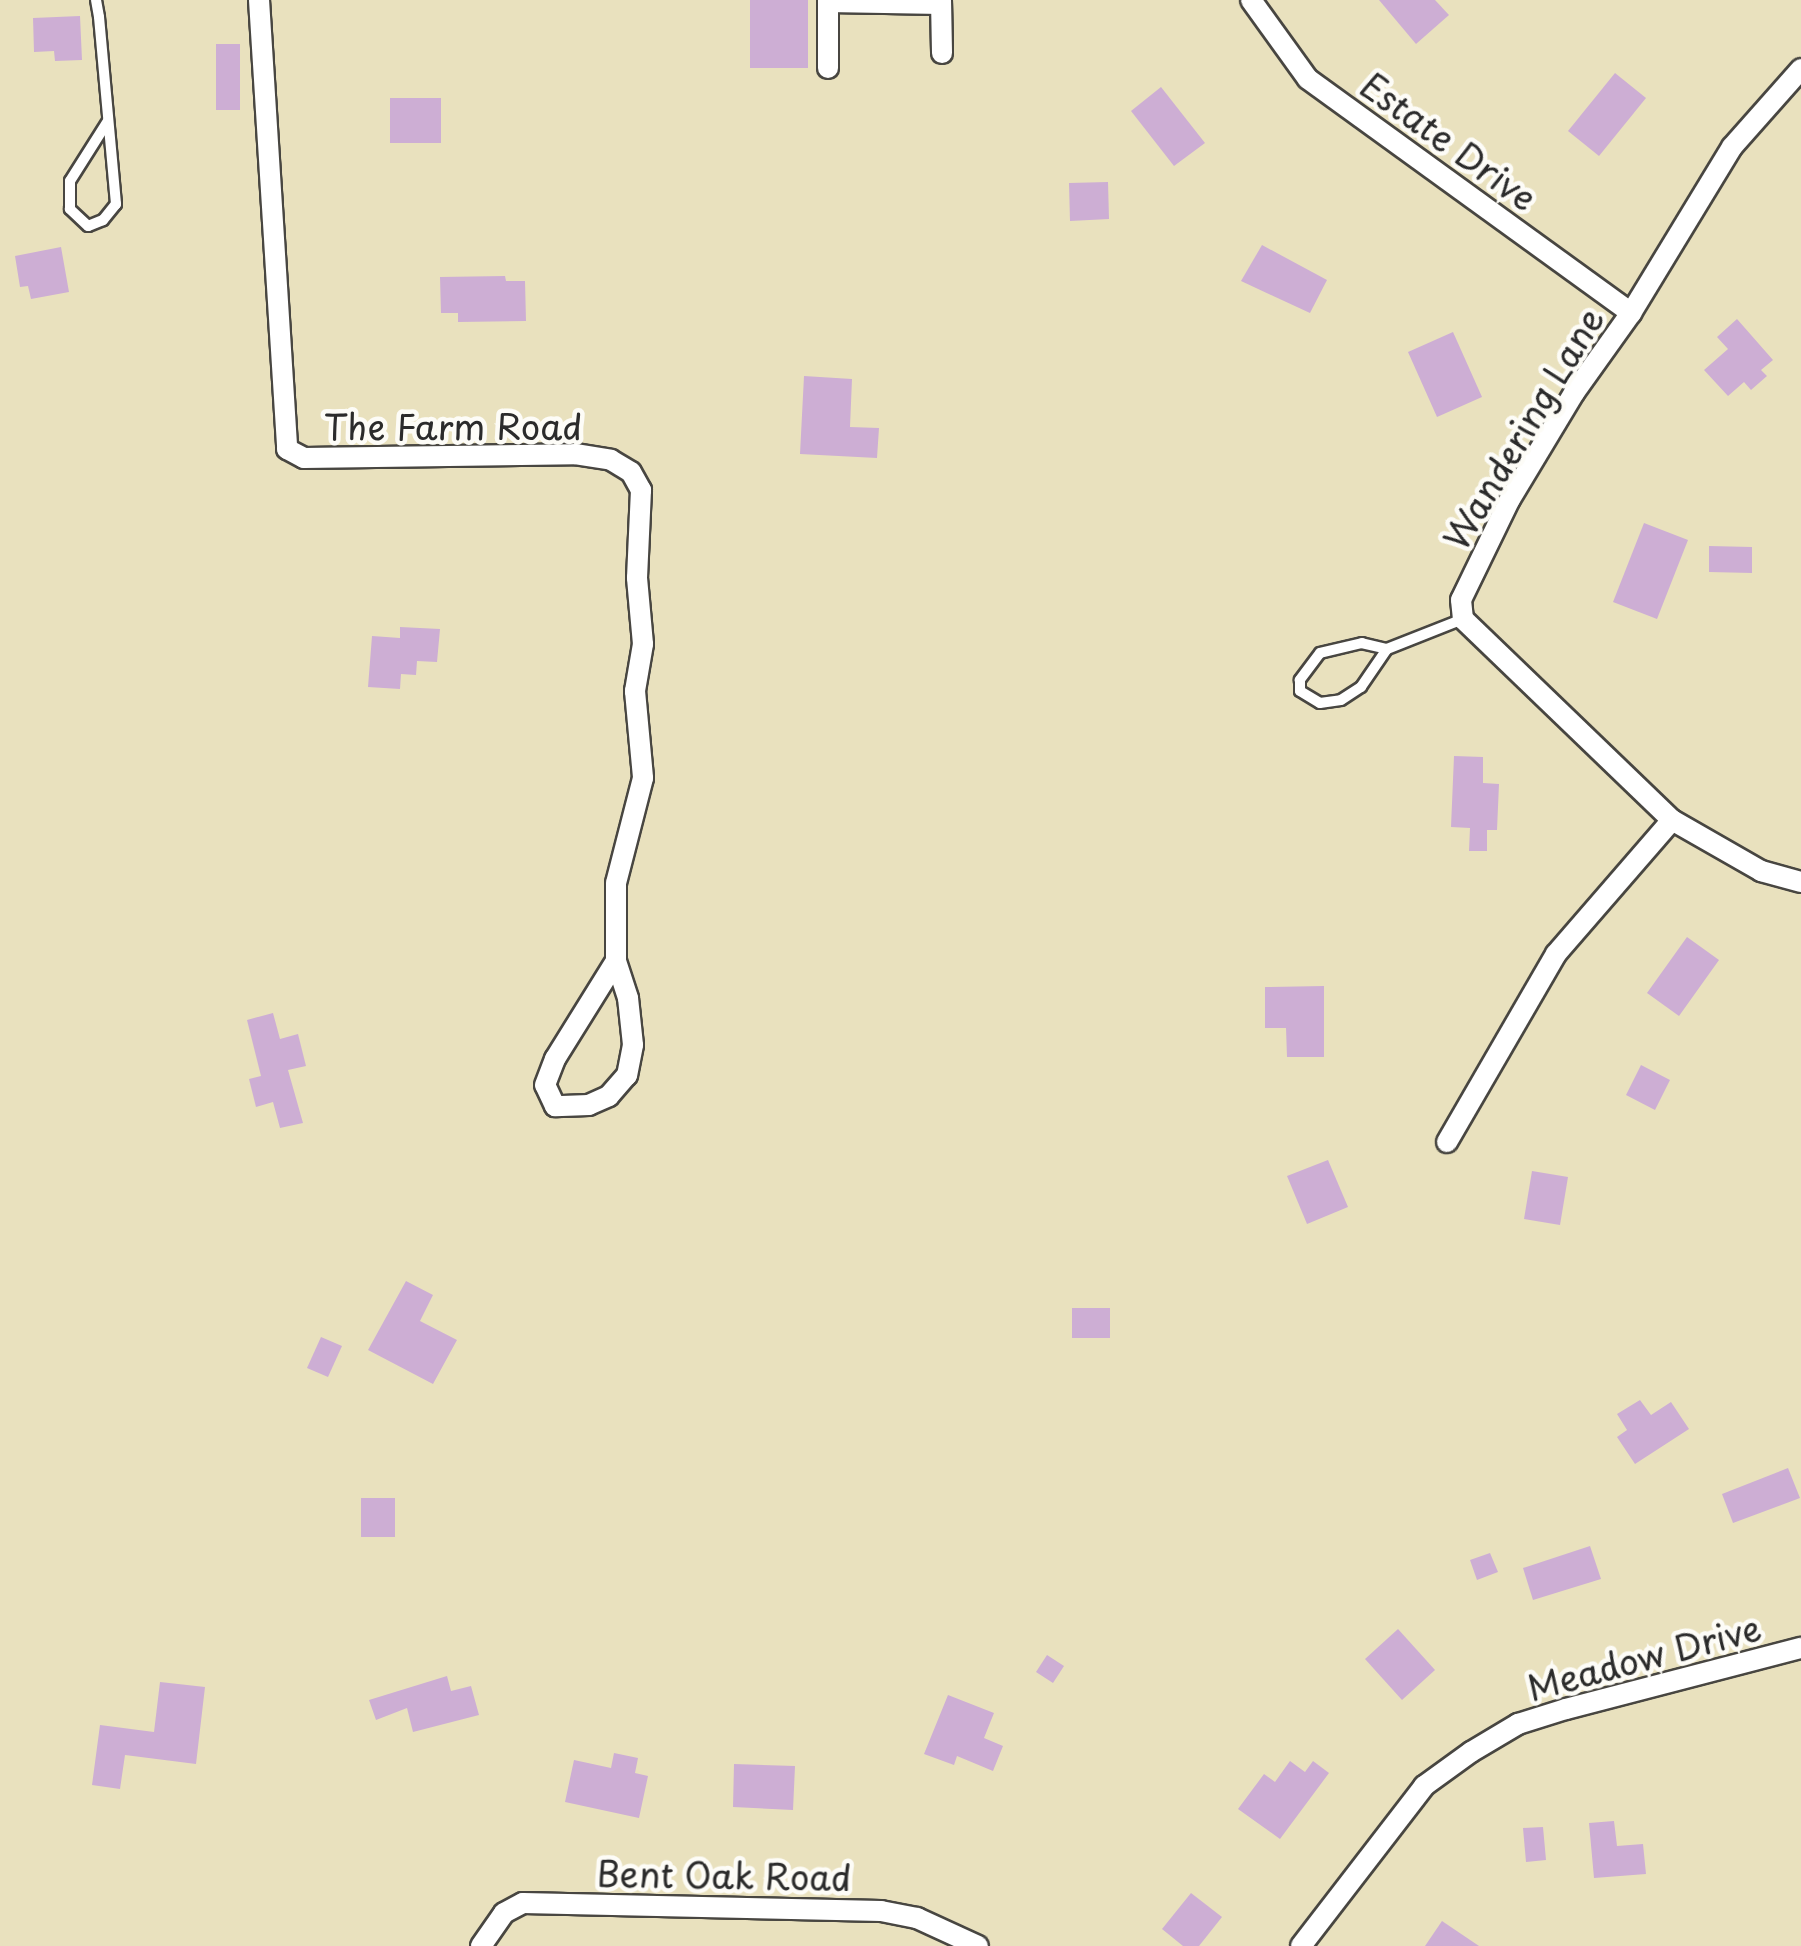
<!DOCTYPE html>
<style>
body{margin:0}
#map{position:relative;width:1801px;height:1946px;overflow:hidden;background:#e9e1be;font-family:"Playpen Sans",sans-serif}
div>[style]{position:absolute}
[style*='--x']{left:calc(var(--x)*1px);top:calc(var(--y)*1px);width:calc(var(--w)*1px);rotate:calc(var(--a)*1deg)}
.building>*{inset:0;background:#cdaed4}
.roads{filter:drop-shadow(2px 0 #484641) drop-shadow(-2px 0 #484641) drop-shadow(0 2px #484641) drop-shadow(0 -2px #484641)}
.lane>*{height:10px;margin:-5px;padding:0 5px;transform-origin:5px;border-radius:5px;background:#fff}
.street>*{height:20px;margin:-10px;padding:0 10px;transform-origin:10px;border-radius:10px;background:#fff}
span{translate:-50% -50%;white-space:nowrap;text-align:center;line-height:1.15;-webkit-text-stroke:9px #fdfcf7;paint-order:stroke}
.street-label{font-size:35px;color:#2b2b2b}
</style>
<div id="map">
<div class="building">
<i style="clip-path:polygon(750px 0,808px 0,808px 68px,750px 68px)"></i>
<i style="clip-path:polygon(1379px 0,1435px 0,1449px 15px,1416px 44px)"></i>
<i style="clip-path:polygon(80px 16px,82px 60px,55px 61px,54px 51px,34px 52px,33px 18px)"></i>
<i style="clip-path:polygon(216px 44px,240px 44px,240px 110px,216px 110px)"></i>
<i style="clip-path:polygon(1615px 73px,1646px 98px,1599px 156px,1568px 131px)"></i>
<i style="clip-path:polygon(1161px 87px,1205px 143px,1174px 166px,1131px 111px)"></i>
<i style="clip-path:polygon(390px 98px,441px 98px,441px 143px,390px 143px)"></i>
<i style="clip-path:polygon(1108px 182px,1109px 219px,1070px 221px,1069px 183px)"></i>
<i style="clip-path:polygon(1262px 245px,1327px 280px,1310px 313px,1241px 281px)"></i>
<i style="clip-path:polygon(61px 247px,69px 292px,31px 299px,28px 286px,20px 287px,15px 256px)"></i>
<i style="clip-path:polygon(505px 276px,506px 281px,525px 281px,526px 321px,458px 322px,458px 313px,441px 313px,440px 277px)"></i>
<i style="clip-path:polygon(1737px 319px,1773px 360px,1761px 370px,1767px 376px,1751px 390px,1744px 382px,1728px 396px,1704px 370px,1728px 349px,1717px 337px)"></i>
<i style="clip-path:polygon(1453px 332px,1482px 397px,1437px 417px,1408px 352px)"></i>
<i style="clip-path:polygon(804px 376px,852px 379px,850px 427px,879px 428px,877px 458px,800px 454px)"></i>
<i style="clip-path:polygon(1644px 523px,1688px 540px,1657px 619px,1613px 602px)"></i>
<i style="clip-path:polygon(1709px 546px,1752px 547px,1752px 573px,1709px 572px)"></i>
<i style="clip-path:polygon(400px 627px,440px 629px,437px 662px,417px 661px,416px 675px,401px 674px,400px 689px,368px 687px,372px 636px,400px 638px)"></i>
<i style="clip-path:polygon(1454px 756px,1483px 757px,1483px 783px,1499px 784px,1497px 830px,1487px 830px,1487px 851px,1469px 851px,1470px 828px,1451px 827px)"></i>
<i style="clip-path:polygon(1687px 937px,1719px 960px,1679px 1016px,1647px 993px)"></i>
<i style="clip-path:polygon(1324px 986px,1324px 1057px,1287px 1057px,1286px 1028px,1265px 1028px,1265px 987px)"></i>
<i style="clip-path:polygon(273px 1013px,280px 1039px,298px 1034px,306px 1066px,288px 1070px,303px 1123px,280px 1128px,273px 1102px,256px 1107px,249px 1079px,261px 1076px,247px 1020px)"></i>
<i style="clip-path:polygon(1641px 1065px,1670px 1080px,1655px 1110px,1626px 1095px)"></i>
<i style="clip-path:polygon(1328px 1160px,1348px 1207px,1307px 1224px,1287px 1176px)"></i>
<i style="clip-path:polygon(1532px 1171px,1568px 1177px,1560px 1225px,1524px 1219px)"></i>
<i style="clip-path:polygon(406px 1281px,433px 1295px,420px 1321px,457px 1340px,433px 1384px,368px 1350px)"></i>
<i style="clip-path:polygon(1072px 1308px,1110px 1308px,1110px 1338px,1072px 1338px)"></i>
<i style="clip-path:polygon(321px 1337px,342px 1346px,328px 1377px,307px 1368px)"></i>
<i style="clip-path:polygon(1640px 1400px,1651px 1415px,1671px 1402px,1689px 1429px,1635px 1464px,1617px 1437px,1627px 1430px,1617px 1414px)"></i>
<i style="clip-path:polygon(1788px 1468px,1800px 1498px,1733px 1523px,1722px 1494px)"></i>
<i style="clip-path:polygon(361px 1498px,395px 1498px,395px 1537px,361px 1537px)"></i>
<i style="clip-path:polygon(1590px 1546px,1601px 1579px,1533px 1600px,1523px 1568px)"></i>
<i style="clip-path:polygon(1490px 1553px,1498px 1572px,1477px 1580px,1470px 1560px)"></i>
<i style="clip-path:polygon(1398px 1629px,1435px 1670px,1402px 1700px,1365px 1659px)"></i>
<i style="clip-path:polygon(1047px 1655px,1064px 1666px,1053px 1683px,1036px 1672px)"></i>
<i style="clip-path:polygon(447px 1676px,451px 1691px,471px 1686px,479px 1715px,413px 1732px,407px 1708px,376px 1720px,369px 1700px)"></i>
<i style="clip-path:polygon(160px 1682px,205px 1687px,196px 1764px,125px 1755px,120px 1789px,92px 1785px,100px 1725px,154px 1732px)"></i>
<i style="clip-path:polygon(948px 1695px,994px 1713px,984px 1738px,1003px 1746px,993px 1771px,957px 1756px,954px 1765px,924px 1754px)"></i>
<i style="clip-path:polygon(614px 1753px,638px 1758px,635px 1773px,648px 1776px,639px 1818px,565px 1802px,574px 1760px,611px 1768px)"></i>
<i style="clip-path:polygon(1290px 1761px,1305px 1772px,1313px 1761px,1329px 1773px,1280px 1839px,1238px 1809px,1264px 1774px,1275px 1782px)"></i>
<i style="clip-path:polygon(734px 1764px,795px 1766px,793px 1810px,733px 1807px)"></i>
<i style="clip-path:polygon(1614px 1821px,1617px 1846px,1643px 1844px,1646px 1874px,1594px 1878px,1589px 1823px)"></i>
<i style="clip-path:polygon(1543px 1827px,1546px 1860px,1526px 1862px,1523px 1828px)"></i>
<i style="clip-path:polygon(1191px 1893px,1222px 1917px,1199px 1946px,1183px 1946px,1162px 1929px)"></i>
<i style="clip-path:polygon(1442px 1921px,1479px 1946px,1425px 1946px)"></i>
</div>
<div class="roads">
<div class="lane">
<i style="--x:96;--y:0;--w:17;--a:80"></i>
<i style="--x:99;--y:17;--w:188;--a:84.8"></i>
<i style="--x:116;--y:204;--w:21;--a:129"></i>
<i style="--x:103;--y:220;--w:16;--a:158"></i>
<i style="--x:88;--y:226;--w:25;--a:-137"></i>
<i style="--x:70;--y:209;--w:28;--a:-90"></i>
<i style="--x:70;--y:181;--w:71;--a:-57.7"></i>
<i style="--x:1387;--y:649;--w:26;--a:-167"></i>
<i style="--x:1362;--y:643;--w:43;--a:166.6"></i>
<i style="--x:1320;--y:653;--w:34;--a:127"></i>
<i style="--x:1300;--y:680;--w:11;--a:90"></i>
<i style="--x:1300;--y:691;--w:23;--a:31"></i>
<i style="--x:1320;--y:703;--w:21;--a:-8"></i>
<i style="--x:1341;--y:700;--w:24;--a:-33"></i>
<i style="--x:1361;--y:687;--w:46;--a:-55.6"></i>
<i style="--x:1387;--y:649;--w:82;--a:-21.5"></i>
</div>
<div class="street">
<i style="--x:259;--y:0;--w:450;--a:86.4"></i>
<i style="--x:287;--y:449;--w:19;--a:28"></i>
<i style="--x:304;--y:458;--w:271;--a:-0.8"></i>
<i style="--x:575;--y:454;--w:36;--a:9"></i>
<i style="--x:611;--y:460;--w:23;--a:31"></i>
<i style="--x:631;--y:472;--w:21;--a:61"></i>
<i style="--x:641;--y:490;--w:88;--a:92.6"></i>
<i style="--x:637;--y:578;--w:66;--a:84.8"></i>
<i style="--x:643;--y:644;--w:48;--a:99.7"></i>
<i style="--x:635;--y:691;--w:87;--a:84.7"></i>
<i style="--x:643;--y:778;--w:108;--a:104.4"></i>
<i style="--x:616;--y:883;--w:78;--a:90"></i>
<i style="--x:616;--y:961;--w:39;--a:72"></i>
<i style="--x:628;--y:998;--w:47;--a:83.9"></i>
<i style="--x:633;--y:1045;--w:31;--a:101"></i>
<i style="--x:627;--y:1075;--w:28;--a:131"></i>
<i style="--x:609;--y:1096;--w:22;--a:156"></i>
<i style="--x:589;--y:1105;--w:34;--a:178"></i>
<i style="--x:555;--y:1106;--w:23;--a:-115"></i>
<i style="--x:545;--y:1085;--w:28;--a:-69"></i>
<i style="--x:555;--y:1059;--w:115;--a:-58.1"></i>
<i style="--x:941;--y:0;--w:53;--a:88.9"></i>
<i style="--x:1251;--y:0;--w:97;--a:54.2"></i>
<i style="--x:1308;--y:79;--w:399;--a:35.9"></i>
<i style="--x:828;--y:2;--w:113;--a:1"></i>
<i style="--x:828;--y:68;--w:68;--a:-90"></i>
<i style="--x:1801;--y:69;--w:104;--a:131.5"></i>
<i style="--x:1732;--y:147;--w:194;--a:121.3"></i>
<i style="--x:1631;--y:313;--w:98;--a:125.5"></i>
<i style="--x:1574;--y:393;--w:124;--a:121.1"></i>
<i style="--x:1510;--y:499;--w:112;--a:115.9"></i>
<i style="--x:1461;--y:600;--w:19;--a:84"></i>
<i style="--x:1463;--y:619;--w:290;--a:43.9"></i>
<i style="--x:1672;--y:820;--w:103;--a:29.8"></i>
<i style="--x:1761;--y:871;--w:41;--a:15.4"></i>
<i style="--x:1447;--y:1142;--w:217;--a:-59.9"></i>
<i style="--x:1556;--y:954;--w:177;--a:-49.1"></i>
<i style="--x:481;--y:1946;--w:40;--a:-55.1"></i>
<i style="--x:504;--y:1913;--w:21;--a:-28"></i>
<i style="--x:523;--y:1903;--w:358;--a:1.3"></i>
<i style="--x:881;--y:1911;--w:37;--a:11"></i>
<i style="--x:917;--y:1918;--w:67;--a:24.7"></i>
<i style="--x:1301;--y:1946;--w:202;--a:-52.4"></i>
<i style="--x:1424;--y:1786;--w:58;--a:-35.9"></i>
<i style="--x:1471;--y:1752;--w:55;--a:-30.8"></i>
<i style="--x:1518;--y:1724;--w:50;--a:-17.4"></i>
<i style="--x:1566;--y:1709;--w:243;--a:-14.6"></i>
</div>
</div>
<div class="street-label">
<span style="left:1449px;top:141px;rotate:36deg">Estate Drive</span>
<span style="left:453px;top:426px">The Farm Road</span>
<span style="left:1523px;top:428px;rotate:-59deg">Wandering Lane</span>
<span style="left:1644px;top:1657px;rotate:-15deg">Meadow Drive</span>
<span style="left:724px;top:1875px;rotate:1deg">Bent Oak Road</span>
</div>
</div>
